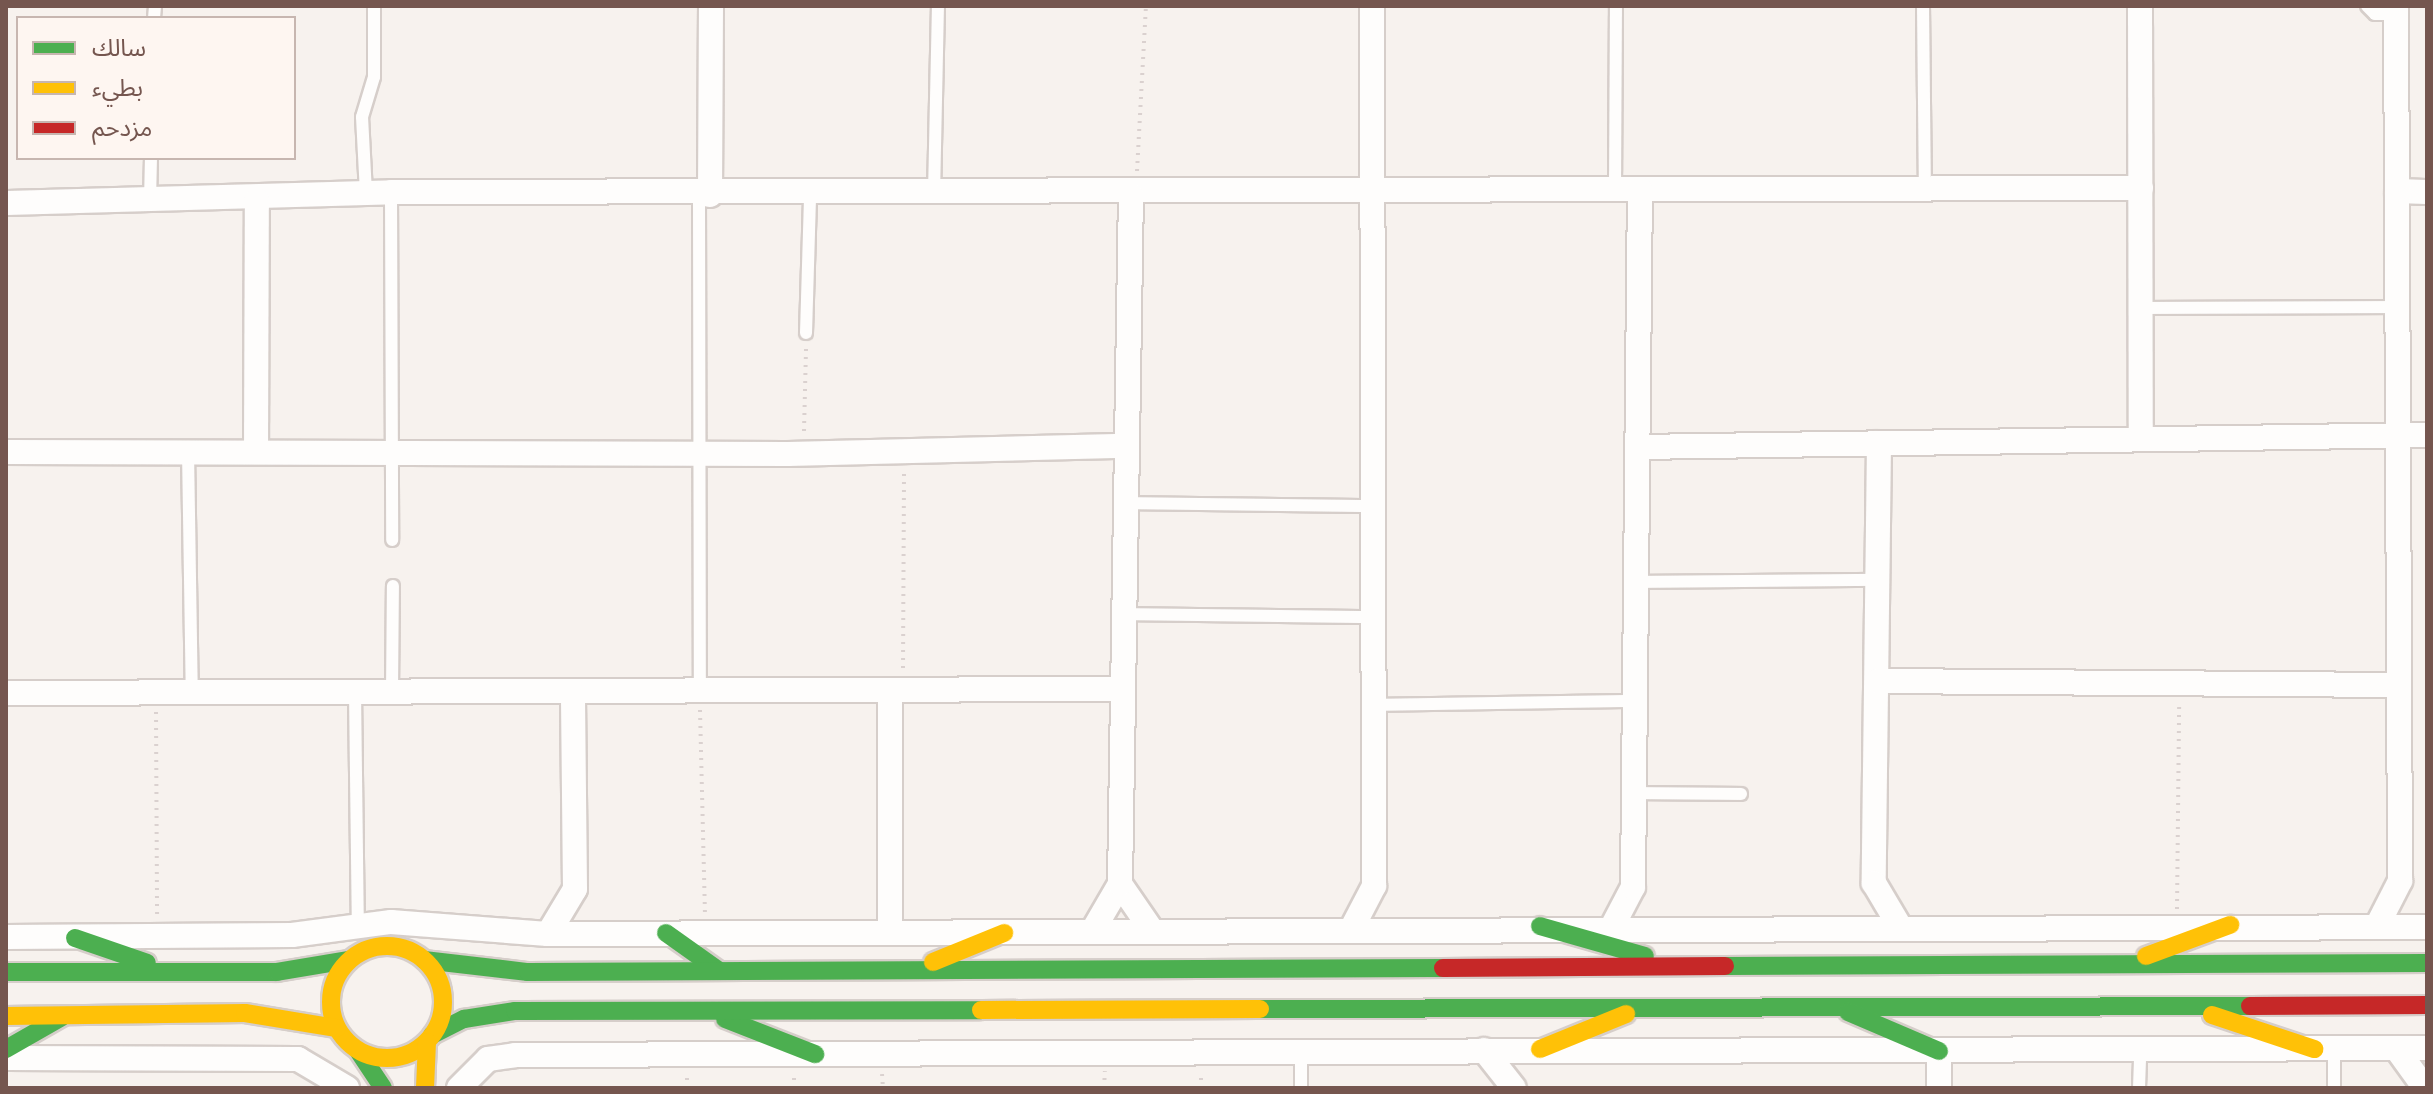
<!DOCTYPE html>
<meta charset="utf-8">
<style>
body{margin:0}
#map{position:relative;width:2433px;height:1094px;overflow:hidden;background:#f7f2ee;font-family:Montserrat,"Noto Sans Arabic",sans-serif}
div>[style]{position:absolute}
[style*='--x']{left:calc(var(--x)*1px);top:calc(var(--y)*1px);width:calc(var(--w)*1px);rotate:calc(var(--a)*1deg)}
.path>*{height:4px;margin-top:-2px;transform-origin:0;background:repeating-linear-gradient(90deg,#dad1cf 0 2px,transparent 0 8px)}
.roads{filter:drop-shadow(2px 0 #d6ceca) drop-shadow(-2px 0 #d6ceca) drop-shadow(0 2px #d6ceca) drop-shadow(0 -2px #d6ceca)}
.lane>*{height:12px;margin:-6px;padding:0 6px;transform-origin:6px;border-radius:6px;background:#fefdfc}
.street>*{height:24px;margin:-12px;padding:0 12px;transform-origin:12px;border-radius:12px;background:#fefdfc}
.fast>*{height:18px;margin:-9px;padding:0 9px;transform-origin:9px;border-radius:9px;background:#4caf50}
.slow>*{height:18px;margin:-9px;padding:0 9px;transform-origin:9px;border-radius:9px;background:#ffc107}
.slow>.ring{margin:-9px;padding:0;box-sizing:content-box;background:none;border:18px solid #ffc107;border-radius:50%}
.jam>*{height:18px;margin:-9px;padding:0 9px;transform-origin:9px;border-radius:9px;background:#c62828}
span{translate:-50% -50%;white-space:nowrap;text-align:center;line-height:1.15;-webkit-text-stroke:6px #fef6f1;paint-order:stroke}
.frame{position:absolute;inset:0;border:8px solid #75564f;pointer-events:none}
.legend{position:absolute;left:16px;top:16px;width:280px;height:144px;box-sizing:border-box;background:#fef6f1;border:2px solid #c7b6b0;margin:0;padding:10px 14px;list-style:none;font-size:24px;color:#75564f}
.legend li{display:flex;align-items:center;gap:16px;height:40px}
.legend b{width:40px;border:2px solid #c7b6b0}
</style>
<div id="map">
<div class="path">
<i style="--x:1137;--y:171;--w:165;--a:-86.9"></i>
<i style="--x:804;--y:431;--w:83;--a:-88.6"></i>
<i style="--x:903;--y:668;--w:195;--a:-89.7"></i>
<i style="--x:700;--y:710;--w:204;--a:88.6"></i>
<i style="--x:156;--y:712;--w:203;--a:89.7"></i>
<i style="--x:2177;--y:909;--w:207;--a:-89.4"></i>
<i style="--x:882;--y:1074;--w:14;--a:86"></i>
<i style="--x:687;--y:1088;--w:15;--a:-90"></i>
<i style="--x:794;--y:1088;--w:15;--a:-90"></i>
<i style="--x:1104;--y:1088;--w:17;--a:-87"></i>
<i style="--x:1201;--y:1088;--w:13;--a:-90"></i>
</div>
<div class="roads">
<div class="lane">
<i style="--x:1923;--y:6;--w:182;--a:89.4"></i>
<i style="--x:2367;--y:6;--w:11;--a:45"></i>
<i style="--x:2375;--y:14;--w:21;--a:0"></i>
<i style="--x:154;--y:18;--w:12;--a:-85"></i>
<i style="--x:1615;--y:190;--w:184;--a:-89.7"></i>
<i style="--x:391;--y:192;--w:348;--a:89.8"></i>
<i style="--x:366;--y:193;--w:76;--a:-93"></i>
<i style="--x:362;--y:117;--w:42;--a:-73.3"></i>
<i style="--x:374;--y:77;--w:71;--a:-90"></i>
<i style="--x:699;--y:195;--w:496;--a:89.9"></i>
<i style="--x:934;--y:195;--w:189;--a:-88.8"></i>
<i style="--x:150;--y:201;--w:43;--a:-88.7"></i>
<i style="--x:2141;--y:308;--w:256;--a:-0.2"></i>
<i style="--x:806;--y:333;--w:138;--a:-88.3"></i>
<i style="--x:188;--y:451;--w:242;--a:89.1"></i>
<i style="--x:1125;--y:503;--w:250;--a:0.7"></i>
<i style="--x:1637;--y:582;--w:241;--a:-0.5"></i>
<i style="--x:1123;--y:614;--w:251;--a:0.7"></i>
<i style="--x:355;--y:692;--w:232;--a:89.3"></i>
<i style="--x:392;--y:692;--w:106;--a:-89.5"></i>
<i style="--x:1374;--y:705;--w:262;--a:-0.9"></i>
<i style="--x:1634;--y:793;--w:107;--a:0.5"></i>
<i style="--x:1301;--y:1052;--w:36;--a:90"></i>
<i style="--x:2139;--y:1088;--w:38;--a:-88"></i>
<i style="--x:2334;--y:1088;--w:39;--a:-90"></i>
</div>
<div class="street">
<i style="--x:2140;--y:6;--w:433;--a:89.9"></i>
<i style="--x:2397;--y:191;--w:30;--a:2"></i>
<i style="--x:710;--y:195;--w:189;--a:-89.7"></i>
<i style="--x:6;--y:203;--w:385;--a:-1.6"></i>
<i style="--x:391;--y:192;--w:1750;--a:-0.13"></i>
<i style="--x:1879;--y:443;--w:440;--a:90.7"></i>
<i style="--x:1874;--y:883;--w:51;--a:59.4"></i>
<i style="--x:1638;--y:447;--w:789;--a:-0.87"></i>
<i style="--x:256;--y:451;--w:251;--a:-89.8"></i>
<i style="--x:6;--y:452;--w:782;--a:0.15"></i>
<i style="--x:788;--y:454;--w:338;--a:-1.4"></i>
<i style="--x:1878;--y:681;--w:521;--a:0.44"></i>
<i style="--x:6;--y:693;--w:1116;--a:-0.21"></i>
<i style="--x:1120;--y:884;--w:58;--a:55.5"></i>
<i style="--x:2377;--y:926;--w:51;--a:-62.9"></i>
<i style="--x:2400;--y:881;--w:875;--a:-90.26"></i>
<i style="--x:1611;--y:929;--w:47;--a:-62.4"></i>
<i style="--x:1633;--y:887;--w:698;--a:-89.43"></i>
<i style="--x:1351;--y:930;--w:50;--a:-62.4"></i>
<i style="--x:1374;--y:886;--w:880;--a:-90.13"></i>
<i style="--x:890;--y:932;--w:241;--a:-90"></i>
<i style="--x:1092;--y:932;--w:56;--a:-59.7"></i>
<i style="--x:1120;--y:884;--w:689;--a:-89.09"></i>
<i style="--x:548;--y:934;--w:52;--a:-59"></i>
<i style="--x:575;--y:889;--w:195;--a:-90.6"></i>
<i style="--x:6;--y:937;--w:286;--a:-0.4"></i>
<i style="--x:292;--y:935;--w:100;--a:-7.5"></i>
<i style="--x:391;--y:922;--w:157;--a:4.4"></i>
<i style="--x:548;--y:934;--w:1879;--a:-0.21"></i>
<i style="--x:2396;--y:1048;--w:49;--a:54.1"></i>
<i style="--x:1484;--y:1050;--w:48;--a:51.7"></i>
<i style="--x:1939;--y:1051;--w:37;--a:90"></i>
<i style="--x:6;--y:1058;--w:292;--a:0.2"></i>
<i style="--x:298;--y:1059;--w:57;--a:30.6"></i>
<i style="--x:459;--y:1088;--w:41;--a:-45"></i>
<i style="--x:488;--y:1059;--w:27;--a:-8"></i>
<i style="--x:515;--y:1055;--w:1912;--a:-0.21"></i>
</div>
<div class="fast">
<i style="--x:1540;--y:926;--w:109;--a:15.9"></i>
<i style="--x:666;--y:933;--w:64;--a:35.4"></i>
<i style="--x:75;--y:938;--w:76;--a:19.1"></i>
<i style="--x:424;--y:960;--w:105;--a:6.6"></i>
<i style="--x:528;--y:972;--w:915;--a:-0.25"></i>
<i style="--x:1725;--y:966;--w:702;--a:-0.24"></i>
<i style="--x:6;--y:972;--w:271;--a:0"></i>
<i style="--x:277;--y:972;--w:73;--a:-9.5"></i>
<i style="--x:1260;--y:1009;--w:990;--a:-0.17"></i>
<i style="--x:1848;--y:1012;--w:99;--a:23.2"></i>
<i style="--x:725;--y:1019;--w:97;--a:21.3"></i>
<i style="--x:432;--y:1035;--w:36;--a:-27"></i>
<i style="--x:464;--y:1019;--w:52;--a:-8.9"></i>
<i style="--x:515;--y:1011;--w:466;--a:-0.1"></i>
<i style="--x:6;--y:1049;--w:64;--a:-29.7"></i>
<i style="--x:359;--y:1052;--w:43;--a:56.3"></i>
</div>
<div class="slow">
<i class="ring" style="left:331px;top:946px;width:94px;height:94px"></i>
<i style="--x:2146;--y:956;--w:90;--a:-20.3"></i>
<i style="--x:933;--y:962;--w:77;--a:-22.2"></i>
<i style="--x:981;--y:1010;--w:279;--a:-0.2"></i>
<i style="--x:2212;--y:1015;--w:108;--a:18.4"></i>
<i style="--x:6;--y:1016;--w:239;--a:-0.7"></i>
<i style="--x:245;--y:1013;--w:93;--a:9.3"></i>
<i style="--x:1540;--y:1049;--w:93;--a:-22.1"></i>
<i style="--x:425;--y:1088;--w:46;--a:-87.5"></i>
</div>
<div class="jam">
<i style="--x:1443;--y:968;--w:282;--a:-0.4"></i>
<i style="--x:2250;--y:1006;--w:177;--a:-0.3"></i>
</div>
</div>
<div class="frame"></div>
<ul class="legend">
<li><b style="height:10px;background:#4caf50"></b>سالك</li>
<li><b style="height:10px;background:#ffc107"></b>بطيء</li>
<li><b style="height:10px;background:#c62828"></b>مزدحم</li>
</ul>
</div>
